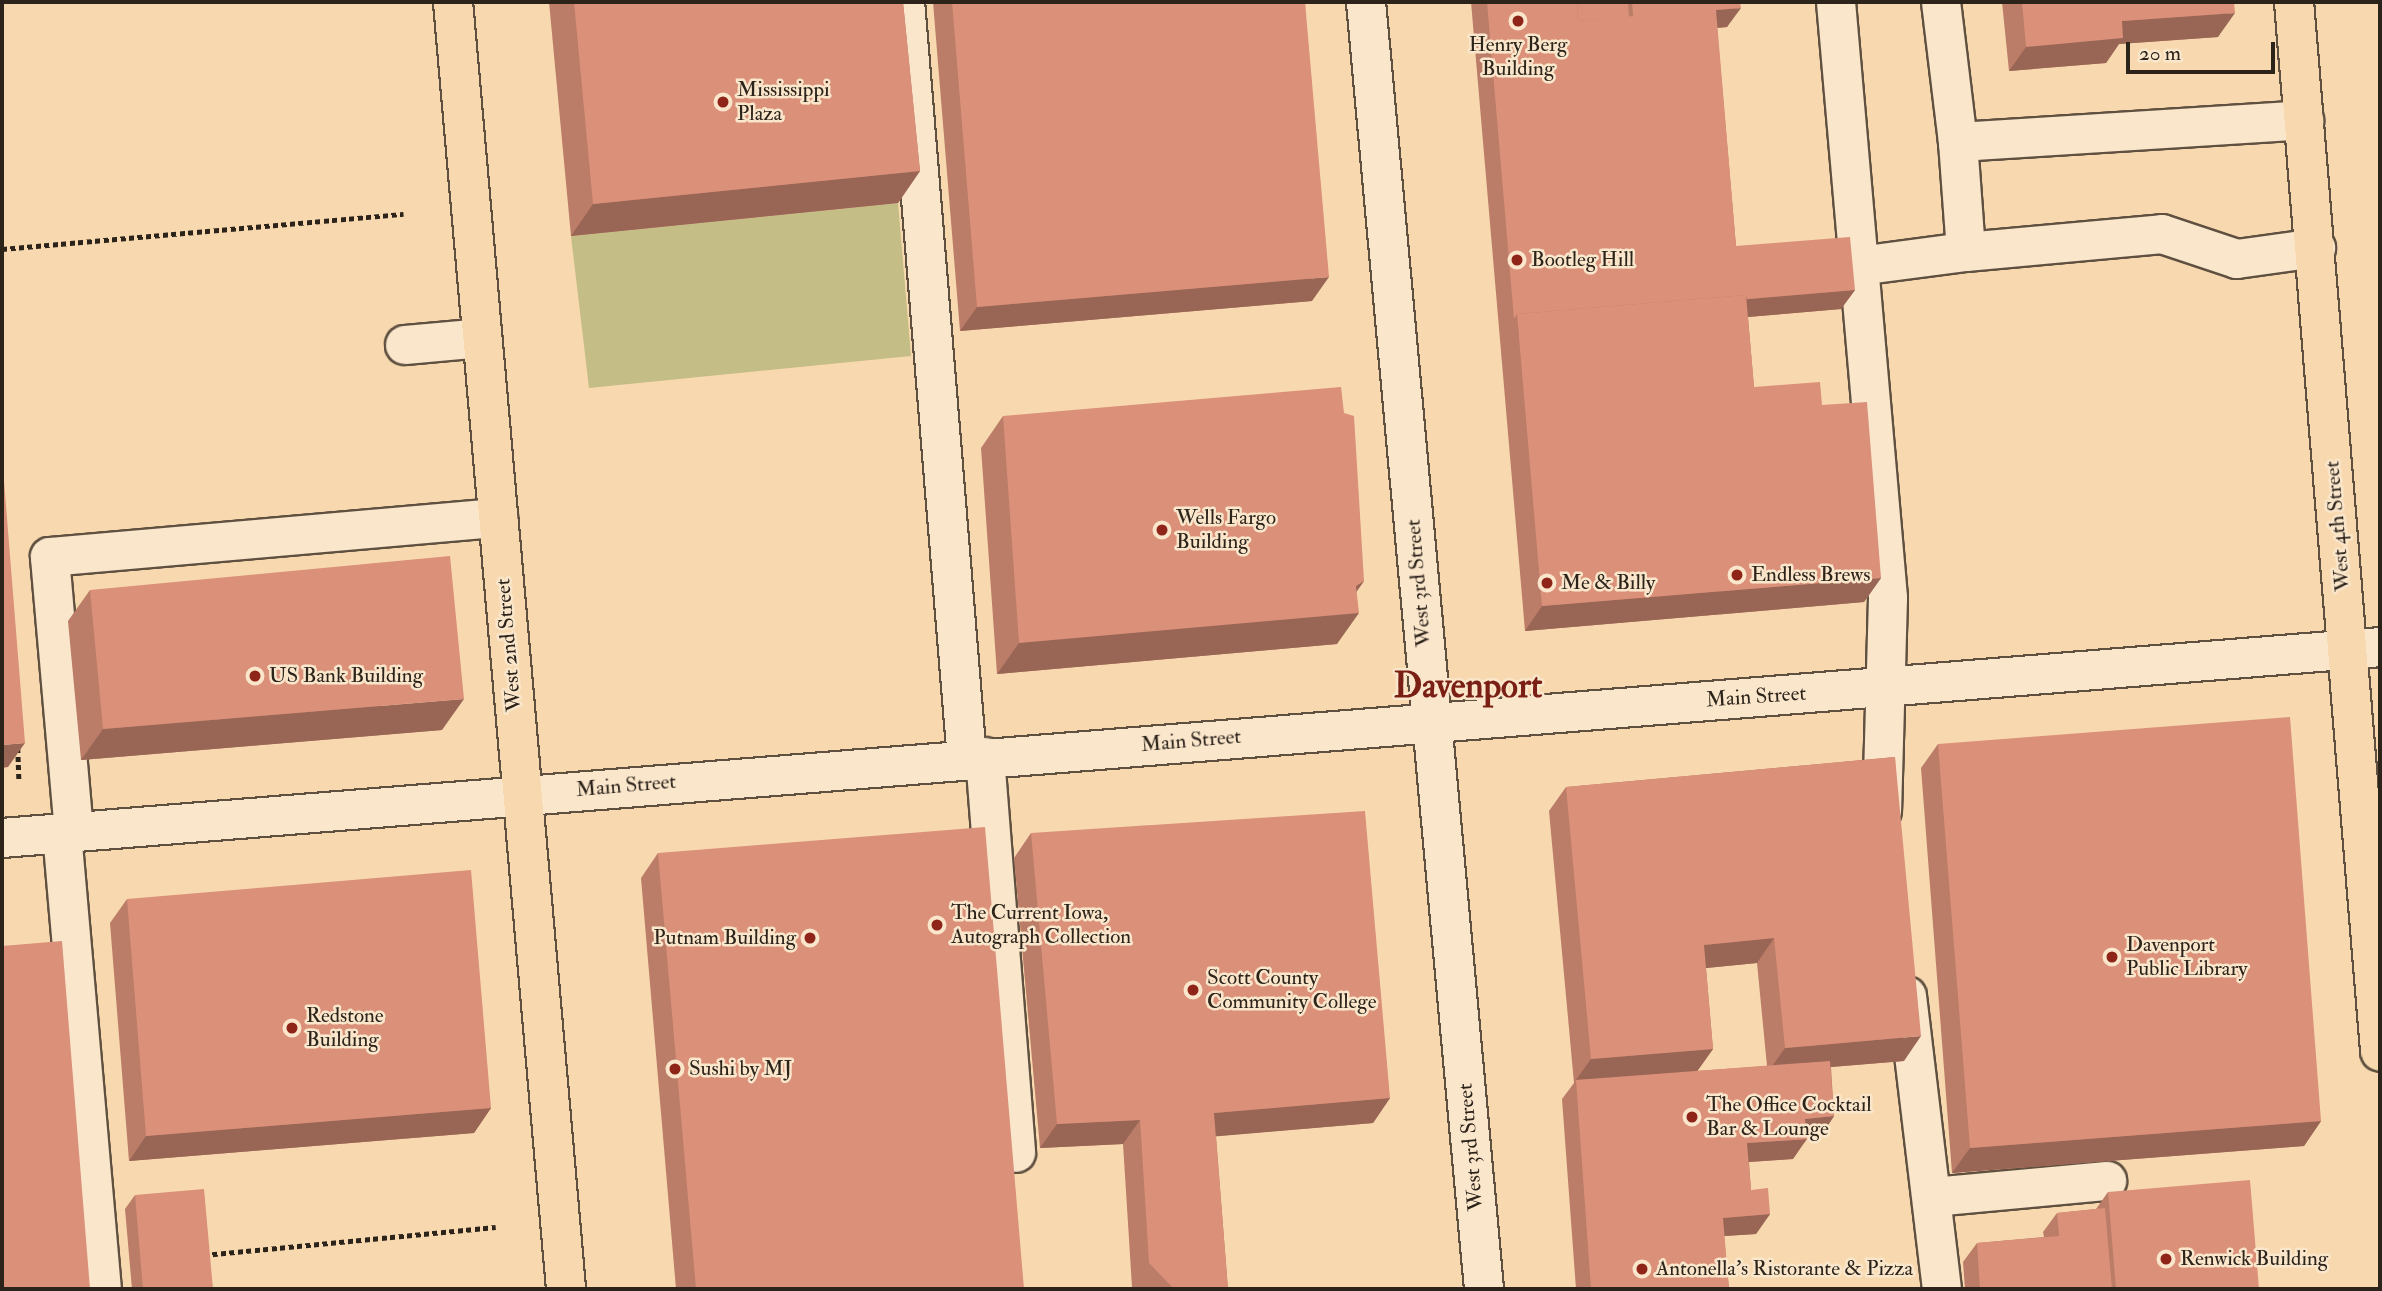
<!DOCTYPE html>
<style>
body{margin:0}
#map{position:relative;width:2382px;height:1291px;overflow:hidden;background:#f8d9af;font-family:"IM FELL Double Pica",serif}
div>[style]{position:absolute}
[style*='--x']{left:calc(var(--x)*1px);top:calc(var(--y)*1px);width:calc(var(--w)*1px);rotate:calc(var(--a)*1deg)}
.green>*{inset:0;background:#c4bd86}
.path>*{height:4.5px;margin-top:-2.25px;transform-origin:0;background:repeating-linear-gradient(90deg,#2c231b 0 5px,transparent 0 8.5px)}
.roads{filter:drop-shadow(2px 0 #5f5040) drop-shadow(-2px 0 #5f5040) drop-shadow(0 2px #5f5040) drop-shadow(0 -2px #5f5040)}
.minor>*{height:38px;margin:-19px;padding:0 19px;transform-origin:19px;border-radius:19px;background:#fae6cb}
.major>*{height:38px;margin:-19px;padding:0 19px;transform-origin:19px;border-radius:19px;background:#f8d9af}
.wall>*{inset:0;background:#bb7c68}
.shaded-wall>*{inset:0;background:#996555}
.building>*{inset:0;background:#da9079}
.dots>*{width:19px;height:19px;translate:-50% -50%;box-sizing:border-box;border:4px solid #fae6cb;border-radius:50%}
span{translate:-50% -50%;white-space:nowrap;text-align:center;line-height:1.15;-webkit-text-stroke:5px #fae6cb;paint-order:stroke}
.poi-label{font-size:21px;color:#2c231b}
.left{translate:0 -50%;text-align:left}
.right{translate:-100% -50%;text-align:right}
.street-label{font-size:21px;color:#2c231b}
.town-label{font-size:35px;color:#7a1f14;font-weight:700}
.frame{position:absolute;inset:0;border:4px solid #2c231b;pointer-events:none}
.scale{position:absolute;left:2126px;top:42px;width:149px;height:32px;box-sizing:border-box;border:4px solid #2c231b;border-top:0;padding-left:9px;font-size:21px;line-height:24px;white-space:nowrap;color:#2c231b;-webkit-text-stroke:5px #fae6cb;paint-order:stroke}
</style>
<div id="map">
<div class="green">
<i style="clip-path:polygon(898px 203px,911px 356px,589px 388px,571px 236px)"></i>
</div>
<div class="path">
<i style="--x:2;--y:249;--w:403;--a:-5"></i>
<i style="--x:18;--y:748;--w:31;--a:88"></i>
<i style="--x:204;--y:1255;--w:293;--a:-5.5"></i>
</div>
<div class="roads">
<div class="minor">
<i style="--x:905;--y:2;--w:760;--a:85.32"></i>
<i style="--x:1366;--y:2;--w:1292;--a:84.76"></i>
<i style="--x:1836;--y:2;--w:598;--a:85.01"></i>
<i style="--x:1888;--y:598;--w:213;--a:91.6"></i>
<i style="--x:1941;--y:2;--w:141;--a:83.1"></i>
<i style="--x:1958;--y:142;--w:347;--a:-3.6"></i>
<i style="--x:1958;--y:142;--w:110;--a:85.8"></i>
<i style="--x:1966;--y:252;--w:197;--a:-5.2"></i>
<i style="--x:2162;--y:234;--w:79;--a:18.4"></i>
<i style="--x:2237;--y:259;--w:80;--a:-7.9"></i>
<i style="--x:1859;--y:266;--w:108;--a:-7.5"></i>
<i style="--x:405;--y:345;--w:77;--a:-5.2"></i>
<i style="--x:985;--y:757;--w:397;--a:85.5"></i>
<i style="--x:74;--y:832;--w:276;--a:-95"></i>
<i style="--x:50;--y:557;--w:450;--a:-5"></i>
<i style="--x:62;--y:833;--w:458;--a:85"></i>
<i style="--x:2;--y:838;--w:2386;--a:-4.59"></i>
<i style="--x:1907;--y:996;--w:295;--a:83.2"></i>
<i style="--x:1933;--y:1197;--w:175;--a:-5.3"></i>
</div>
<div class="major">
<i style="--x:453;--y:2;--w:1292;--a:84.98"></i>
<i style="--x:2294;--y:2;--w:1053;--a:85.31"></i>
</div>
</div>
<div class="wall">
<i style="clip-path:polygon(549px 2px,903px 2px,920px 171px,898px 203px,571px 236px)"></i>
<i style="clip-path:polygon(933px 2px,1305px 2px,1312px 301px,960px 331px)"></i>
<i style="clip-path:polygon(1471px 2px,1740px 2px,1727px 27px,1717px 28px,1736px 246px,1855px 290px,1841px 309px,1748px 317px,1754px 387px,1822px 405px,1881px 578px,1864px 602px,1525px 631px)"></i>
<i style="clip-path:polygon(2002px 2px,2234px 2px,2218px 37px,2119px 44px,2106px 63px,2009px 71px)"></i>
<i style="clip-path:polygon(1003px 416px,1364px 581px,1357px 591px,1337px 644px,997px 674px,981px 448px)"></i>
<i style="clip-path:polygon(90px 590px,442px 730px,81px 760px,68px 621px)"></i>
<i style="clip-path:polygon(1938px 744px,2321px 1121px,2304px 1146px,1952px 1173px,1921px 768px)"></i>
<i style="clip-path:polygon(evenodd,1895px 757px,1904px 1061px,1831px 1067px,1834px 1116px,1821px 1136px,1807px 1137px,1793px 1159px,1749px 1162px,1751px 1190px,1770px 1214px,1756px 1234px,1724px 1236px,1729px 1289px,1576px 1289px,1562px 1099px,1574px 1083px,1549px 811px,1566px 787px,1895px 757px,1757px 963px,1767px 1066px,1697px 1071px,1713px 1049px,1706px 968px,1757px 963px)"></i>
<i style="clip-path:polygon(1031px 833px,1390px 1098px,1373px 1123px,1216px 1136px,1228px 1289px,1134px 1289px,1132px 1287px,1123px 1144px,1040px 1148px,1014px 858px)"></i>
<i style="clip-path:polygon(658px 853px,1024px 1289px,676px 1289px,641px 878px)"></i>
<i style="clip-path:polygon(127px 899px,491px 1108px,474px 1133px,129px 1161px,110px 923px)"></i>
<i style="clip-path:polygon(2108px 1192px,2259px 1289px,1965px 1289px,1963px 1262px,1977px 1243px,2044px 1237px,2043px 1232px,2057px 1213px,2096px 1209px)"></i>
<i style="clip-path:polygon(135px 1195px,213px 1289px,132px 1289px,125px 1209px)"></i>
</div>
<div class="shaded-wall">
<i style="clip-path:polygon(1741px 8px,1727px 27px,1702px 29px,1716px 10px)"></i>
<i style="clip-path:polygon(2235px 13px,2218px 37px,2119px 44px,2106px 63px,2009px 71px,2026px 47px,2122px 21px)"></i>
<i style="clip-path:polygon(920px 171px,898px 203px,571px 236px,593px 204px)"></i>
<i style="clip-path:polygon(1329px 277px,1312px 301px,960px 331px,977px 307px)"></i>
<i style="clip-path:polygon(1855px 290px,1841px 309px,1519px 337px,1518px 319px)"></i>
<i style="clip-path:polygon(1881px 578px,1864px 602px,1525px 631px,1542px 606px)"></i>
<i style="clip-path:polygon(1364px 581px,1342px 612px,1359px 613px,1337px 644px,997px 674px,1019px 643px,1356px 586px)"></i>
<i style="clip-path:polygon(464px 699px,442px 730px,81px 760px,103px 729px)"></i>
<i style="clip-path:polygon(25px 743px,8px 767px,2px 768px,2px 745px)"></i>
<i style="clip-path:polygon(1774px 938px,1757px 963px,1686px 970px,1704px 945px)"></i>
<i style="clip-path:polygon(1921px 1036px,1904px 1061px,1768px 1072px,1785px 1048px)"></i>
<i style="clip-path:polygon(1713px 1049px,1696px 1073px,1576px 1080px,1591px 1059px)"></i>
<i style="clip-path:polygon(1390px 1098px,1373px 1123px,1197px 1138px,1214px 1113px)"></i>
<i style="clip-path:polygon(491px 1108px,474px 1133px,129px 1161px,146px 1136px)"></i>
<i style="clip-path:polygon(1834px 1116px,1821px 1136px,1792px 1138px,1805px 1119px)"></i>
<i style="clip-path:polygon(1140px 1120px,1123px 1144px,1040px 1148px,1057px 1124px)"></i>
<i style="clip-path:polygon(2321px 1121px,2304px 1146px,1952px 1173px,1970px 1148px)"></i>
<i style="clip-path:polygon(1807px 1139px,1793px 1159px,1733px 1163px,1747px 1143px)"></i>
<i style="clip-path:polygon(1770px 1214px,1756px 1234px,1709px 1237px,1723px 1218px)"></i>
</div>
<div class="building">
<i style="clip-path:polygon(574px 2px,903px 2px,920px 171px,593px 204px)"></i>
<i style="clip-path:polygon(952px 2px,1305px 2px,1329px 277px,977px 307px)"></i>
<i style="clip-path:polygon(1487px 2px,1577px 2px,1578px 21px,1633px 16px,1632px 2px,1740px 2px,1741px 8px,1716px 10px,1736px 246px,1850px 237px,1855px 290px,1747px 299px,1746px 295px,1517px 314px,1514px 319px)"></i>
<i style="clip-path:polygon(1577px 2px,1628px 2px,1629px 17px,1578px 21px)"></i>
<i style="clip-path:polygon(2022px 2px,2234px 2px,2235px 13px,2122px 21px,2123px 38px,2026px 47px)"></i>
<i style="clip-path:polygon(1746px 295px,1754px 387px,1820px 382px,1822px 405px,1867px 402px,1881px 578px,1542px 606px,1517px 314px)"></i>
<i style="clip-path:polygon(1341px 387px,1344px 413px,1354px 416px,1364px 581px,1356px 586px,1359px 613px,1019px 643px,1003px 416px)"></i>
<i style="clip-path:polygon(2px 456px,25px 743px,2px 745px)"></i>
<i style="clip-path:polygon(450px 556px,464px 699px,103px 729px,90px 590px)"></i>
<i style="clip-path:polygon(2290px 717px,2321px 1121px,1970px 1148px,1938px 744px)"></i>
<i style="clip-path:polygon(1895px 757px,1921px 1036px,1785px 1048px,1774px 938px,1704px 945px,1713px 1049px,1591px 1059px,1566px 787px)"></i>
<i style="clip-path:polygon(1365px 811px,1390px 1098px,1214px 1113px,1228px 1289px,1174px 1289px,1149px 1263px,1140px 1120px,1057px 1124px,1031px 833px)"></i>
<i style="clip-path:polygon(985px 827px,1024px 1289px,696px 1289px,658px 853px)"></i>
<i style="clip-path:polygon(471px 870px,491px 1108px,146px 1136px,127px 899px)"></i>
<i style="clip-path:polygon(62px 941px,90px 1289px,2px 1289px,2px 946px)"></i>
<i style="clip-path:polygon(1830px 1061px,1834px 1116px,1805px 1119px,1807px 1139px,1747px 1143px,1751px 1190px,1768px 1188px,1770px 1214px,1723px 1218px,1729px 1289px,1591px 1289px,1576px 1080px)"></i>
<i style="clip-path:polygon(2250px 1180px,2259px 1289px,2116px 1289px,2108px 1192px)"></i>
<i style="clip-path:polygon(204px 1189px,213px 1289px,143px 1289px,135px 1195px)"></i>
<i style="clip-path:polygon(2105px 1208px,2112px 1289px,1980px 1289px,1977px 1243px,2059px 1236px,2057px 1213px)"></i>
</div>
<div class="dots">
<i style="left:1518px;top:21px;background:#8f2418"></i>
<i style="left:723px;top:102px;background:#8f2418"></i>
<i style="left:1517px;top:260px;background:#8f2418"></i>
<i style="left:1162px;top:530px;background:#8f2418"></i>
<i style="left:1737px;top:575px;background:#8f2418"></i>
<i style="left:1547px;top:583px;background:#8f2418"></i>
<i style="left:255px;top:676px;background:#8f2418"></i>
<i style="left:937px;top:925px;background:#8f2418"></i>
<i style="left:810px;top:938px;background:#8f2418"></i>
<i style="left:2112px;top:957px;background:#8f2418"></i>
<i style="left:1193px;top:990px;background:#8f2418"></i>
<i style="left:292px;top:1028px;background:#8f2418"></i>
<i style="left:675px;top:1069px;background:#8f2418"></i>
<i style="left:1692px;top:1117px;background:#8f2418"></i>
<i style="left:2166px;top:1259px;background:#8f2418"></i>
<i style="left:1642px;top:1269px;background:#8f2418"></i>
</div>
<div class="poi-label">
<span style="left:1518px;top:57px">Henry Berg<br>Building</span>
<span class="left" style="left:737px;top:102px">Mississippi<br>Plaza</span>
<span class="left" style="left:1531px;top:260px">Bootleg Hill</span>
<span class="left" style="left:1176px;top:530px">Wells Fargo<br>Building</span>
<span class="left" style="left:1751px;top:575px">Endless Brews</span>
<span class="left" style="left:1561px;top:583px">Me &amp; Billy</span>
<span class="left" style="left:269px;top:676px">US Bank Building</span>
<span class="left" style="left:951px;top:925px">The Current Iowa,<br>Autograph Collection</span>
<span class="right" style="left:796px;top:938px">Putnam Building</span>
<span class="left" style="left:2126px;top:957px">Davenport<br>Public Library</span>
<span class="left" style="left:1207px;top:990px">Scott County<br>Community College</span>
<span class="left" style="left:306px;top:1028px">Redstone<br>Building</span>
<span class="left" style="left:689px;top:1069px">Sushi by MJ</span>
<span class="left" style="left:1706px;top:1117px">The Office Cocktail<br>Bar &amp; Lounge</span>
<span class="left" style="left:2180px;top:1259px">Renwick Building</span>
<span class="left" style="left:1656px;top:1269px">Antonella's Ristorante &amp; Pizza</span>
</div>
<div class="street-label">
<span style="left:2338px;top:526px;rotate:-95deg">West 4th Street</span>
<span style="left:1419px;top:583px;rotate:-95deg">West 3rd Street</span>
<span style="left:509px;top:645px;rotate:-95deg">West 2nd Street</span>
<span style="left:1756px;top:697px;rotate:-4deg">Main Street</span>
<span style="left:1191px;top:741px;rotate:-5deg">Main Street</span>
<span style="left:626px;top:786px;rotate:-5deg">Main Street</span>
<span style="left:1471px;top:1147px;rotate:-95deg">West 3rd Street</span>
</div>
<div class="town-label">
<span style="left:1468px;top:686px">Davenport</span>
</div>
<div class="frame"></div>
<div class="scale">20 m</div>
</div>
